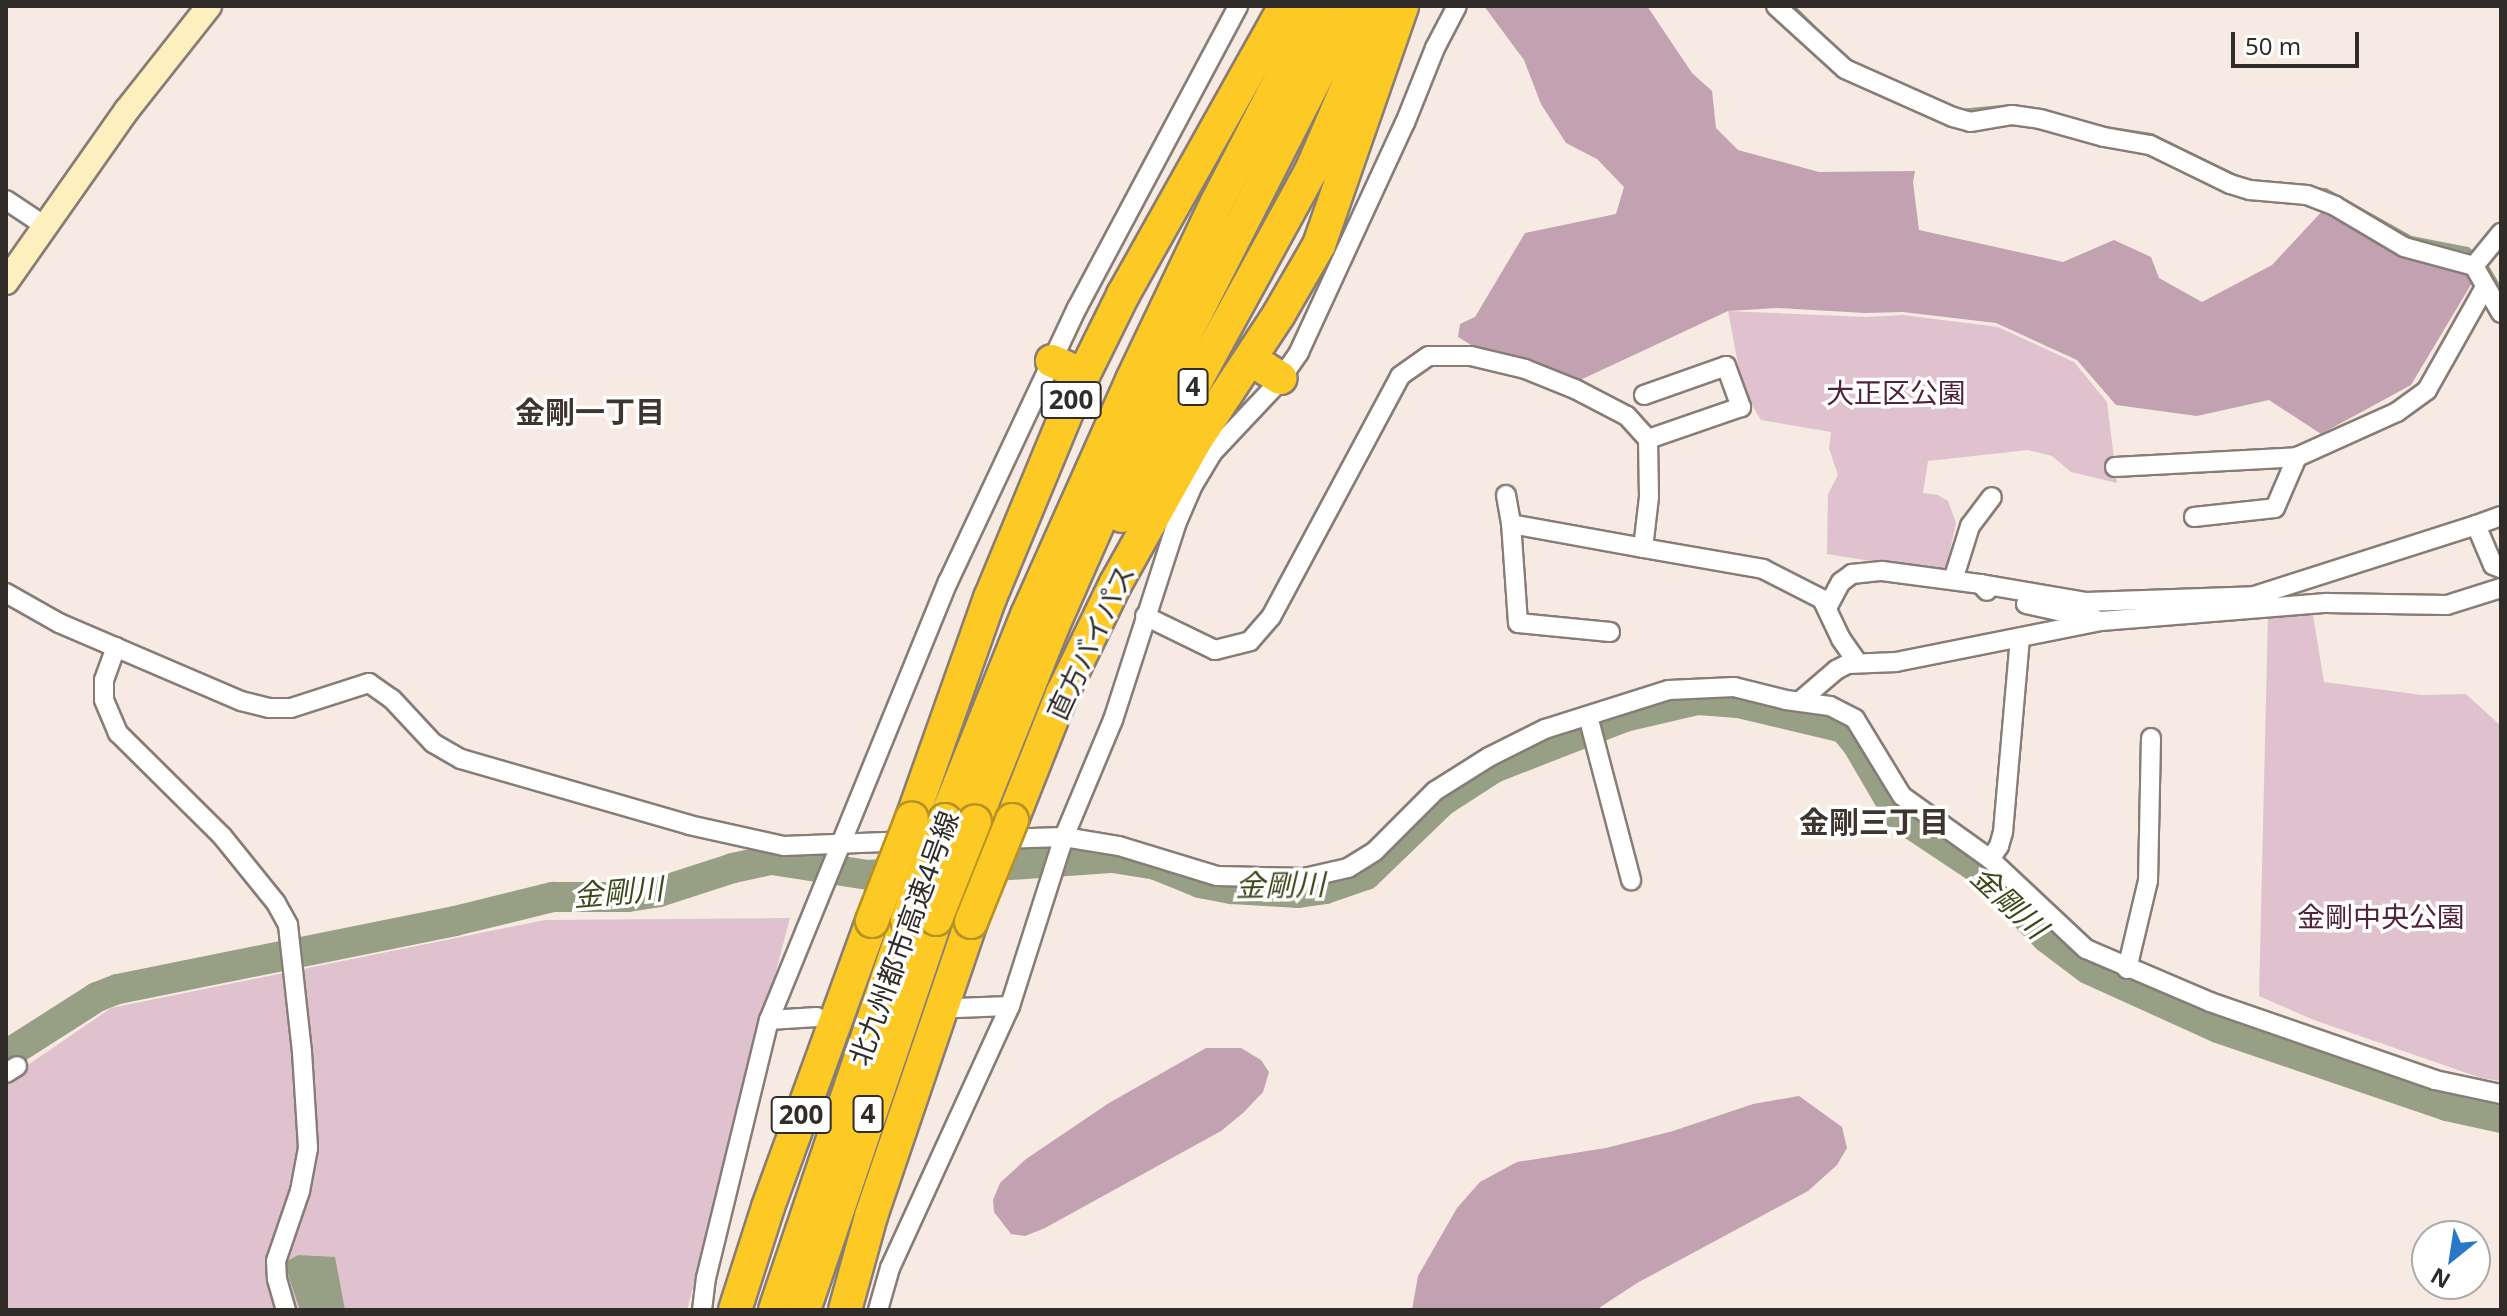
<!DOCTYPE html>
<meta charset="utf-8">
<style>
body{margin:0}
#map{position:relative;width:2507px;height:1316px;overflow:hidden;background:#f6eae2;font-family:"Noto Sans","Noto Sans JP",sans-serif}
div>[style]{position:absolute}
[style*='--x']{left:calc(var(--x)*1px);top:calc(var(--y)*1px);width:calc(var(--w)*1px);rotate:calc(var(--a)*1deg)}
.green>*{inset:0;background:#e0c2ce}
.forest>*{inset:0;background:#c2a2b0}
.water>*{inset:0;background:#97a084}
.stream>*{height:5px;margin:-2.5px;padding:0 2.5px;transform-origin:2.5px;border-radius:2.5px;background:#97a084}
.river>*{height:30px;margin:-15px;padding:0 15px;transform-origin:15px;border-radius:15px;background:#97a084}
.roads{filter:drop-shadow(2px 0 #887d76) drop-shadow(-2px 0 #887d76) drop-shadow(0 2px #887d76) drop-shadow(0 -2px #887d76)}
.street>*{height:18px;margin:-9px;padding:0 9px;transform-origin:9px;border-radius:9px;background:#fff}
.secondary>*{height:24px;margin:-12px;padding:0 12px;transform-origin:12px;border-radius:12px;background:#feefbe}
.highway>*{height:32px;margin:-16px;padding:0 16px;transform-origin:16px;border-radius:16px;background:#fcc925}
.bridges{filter:drop-shadow(2px 0 #b59226) drop-shadow(-2px 0 #b59226) drop-shadow(0 2px #b59226) drop-shadow(0 -2px #b59226)}
.highway-bridge>*{height:32px;margin:-16px;padding:0 16px;transform-origin:16px;border-radius:16px;background:#fcc925}
span{translate:-50% -50%;white-space:nowrap;text-align:center;line-height:1.15;-webkit-text-stroke:7px #fff;paint-order:stroke}
.shield-label span{padding:2px 6px;background:#fff;border:2px solid;border-radius:6px;-webkit-text-stroke-width:0}
.shield-label{font-size:26px;color:#302c29;font-weight:700}
.park-label{font-size:28px;color:#4f2339}
.street-label{font-size:28px;color:#302c29}
.neighbourhood-label{font-size:30px;color:#3e352f;font-weight:700}
.water-label{font-size:30px;color:#3d491a;font-style:italic}
.frame{position:absolute;inset:0;border:8px solid #302c29;pointer-events:none}
.north{position:absolute;left:2411px;top:1220px;width:80px;height:80px;box-sizing:border-box;background:#fff;border:2px solid #acaba9;border-radius:50%;rotate:210deg;font-size:22px;font-weight:700;line-height:32px;text-align:center;color:#302c29}
.north::after{content:'';display:block;margin:auto;width:28px;height:36px;background:#2878c7;clip-path:polygon(50% 0,100% 100%,50% 72%,0 100%)}
.scale{position:absolute;left:2231px;top:32px;width:128px;height:36px;box-sizing:border-box;border:4px solid #302c29;border-top:0;padding-left:10px;font-size:24px;line-height:28px;white-space:nowrap;color:#302c29;-webkit-text-stroke:6px #fff;paint-order:stroke}
</style>
<div id="map">
<div class="green">
<i style="clip-path:polygon(1728px 311px,1866px 317px,1903px 315px,1998px 327px,2074px 362px,2107px 402px,2117px 483px,2071px 472px,2052px 456px,2028px 450px,1928px 461px,1923px 493px,1938px 495px,1948px 501px,1956px 523px,1945px 573px,1827px 554px,1828px 494px,1838px 475px,1829px 448px,1831px 432px,1761px 420px,1743px 391px)"></i>
<i style="clip-path:polygon(2312px 609px,2324px 682px,2422px 695px,2466px 694px,2501px 726px,2501px 1081px,2481px 1078px,2314px 1020px,2259px 996px,2268px 614px)"></i>
<i style="clip-path:polygon(790px 918px,687px 1310px,12px 1310px,6px 1306px,6px 1080px,111px 1008px,545px 920px)"></i>
</div>
<div class="forest">
<i style="clip-path:polygon(1484px 6px,1647px 6px,1692px 73px,1712px 91px,1716px 128px,1738px 150px,1819px 172px,1915px 171px,1913px 182px,1919px 230px,2063px 262px,2114px 240px,2151px 257px,2159px 278px,2202px 302px,2272px 265px,2325px 208px,2466px 270px,2472px 283px,2411px 385px,2321px 434px,2269px 400px,2197px 416px,2116px 405px,2077px 360px,1996px 323px,1903px 312px,1865px 313px,1777px 308px,1728px 311px,1576px 382px,1534px 362px,1471px 345px,1458px 337px,1460px 324px,1475px 317px,1525px 233px,1616px 214px,1624px 187px,1597px 159px,1566px 143px,1541px 104px,1524px 60px)"></i>
<i style="clip-path:polygon(1206px 1048px,1241px 1048px,1261px 1060px,1269px 1072px,1263px 1092px,1243px 1113px,1221px 1131px,1045px 1228px,1025px 1236px,1011px 1234px,994px 1212px,993px 1200px,1000px 1183px,1026px 1159px,1109px 1103px)"></i>
<i style="clip-path:polygon(1799px 1096px,1842px 1127px,1847px 1148px,1837px 1165px,1808px 1191px,1637px 1283px,1596px 1310px,1412px 1310px,1418px 1276px,1457px 1208px,1480px 1182px,1517px 1162px,1606px 1148px,1673px 1131px,1753px 1104px)"></i>
</div>
<div class="water">
<i style="clip-path:polygon(298px 1255px,335px 1257px,345px 1310px,300px 1310px,284px 1263px)"></i>
</div>
<div class="stream">
<i style="--x:1792;--y:6;--w:51;--a:45"></i>
<i style="--x:1879;--y:75;--w:88;--a:24.2"></i>
<i style="--x:1959;--y:111;--w:52;--a:-5.5"></i>
<i style="--x:2011;--y:106;--w:36;--a:9"></i>
<i style="--x:2099;--y:127;--w:53;--a:8.7"></i>
<i style="--x:2151;--y:135;--w:93;--a:26"></i>
<i style="--x:2292;--y:185;--w:33;--a:9"></i>
<i style="--x:2325;--y:190;--w:98;--a:29.2"></i>
<i style="--x:2411;--y:238;--w:57;--a:11.1"></i>
<i style="--x:2467;--y:249;--w:22;--a:39"></i>
<i style="--x:2484;--y:263;--w:33;--a:59"></i>
</div>
<div class="river">
<i style="--x:6;--y:1055;--w:108;--a:-32.5"></i>
<i style="--x:97;--y:997;--w:22;--a:-21"></i>
<i style="--x:118;--y:989;--w:344;--a:-11.4"></i>
<i style="--x:455;--y:921;--w:101;--a:-13.8"></i>
<i style="--x:553;--y:897;--w:75;--a:0"></i>
<i style="--x:628;--y:897;--w:31;--a:-9"></i>
<i style="--x:659;--y:892;--w:78;--a:-18"></i>
<i style="--x:733;--y:868;--w:40;--a:-12"></i>
<i style="--x:772;--y:860;--w:97;--a:8.9"></i>
<i style="--x:868;--y:875;--w:246;--a:-4"></i>
<i style="--x:1113;--y:858;--w:44;--a:9.2"></i>
<i style="--x:1156;--y:865;--w:48;--a:22.2"></i>
<i style="--x:1200;--y:883;--w:33;--a:11"></i>
<i style="--x:1232;--y:889;--w:66;--a:3.5"></i>
<i style="--x:1298;--y:893;--w:27;--a:-8"></i>
<i style="--x:1325;--y:889;--w:43;--a:-18.9"></i>
<i style="--x:1366;--y:875;--w:107;--a:-43.9"></i>
<i style="--x:1443;--y:801;--w:61;--a:-32.9"></i>
<i style="--x:1494;--y:768;--w:141;--a:-21.3"></i>
<i style="--x:1625;--y:717;--w:75;--a:-13.1"></i>
<i style="--x:1698;--y:700;--w:40;--a:4.3"></i>
<i style="--x:1738;--y:703;--w:109;--a:13.3"></i>
<i style="--x:1844;--y:728;--w:21;--a:51"></i>
<i style="--x:1857;--y:744;--w:83;--a:59.7"></i>
<i style="--x:1899;--y:816;--w:101;--a:33.7"></i>
<i style="--x:1983;--y:872;--w:92;--a:45.9"></i>
<i style="--x:2047;--y:938;--w:51;--a:37.1"></i>
<i style="--x:2088;--y:969;--w:143;--a:24.4"></i>
<i style="--x:2218;--y:1028;--w:242;--a:18.8"></i>
<i style="--x:2447;--y:1106;--w:55;--a:12.5"></i>
</div>
<div class="roads">
<div class="street">
<i style="--x:1776;--y:6;--w:93;--a:42.4"></i>
<i style="--x:1845;--y:69;--w:118;--a:24"></i>
<i style="--x:1953;--y:117;--w:18;--a:16"></i>
<i style="--x:1970;--y:122;--w:43;--a:-9.5"></i>
<i style="--x:2012;--y:115;--w:28;--a:8"></i>
<i style="--x:2040;--y:119;--w:66;--a:15.7"></i>
<i style="--x:2104;--y:137;--w:47;--a:9.9"></i>
<i style="--x:2150;--y:145;--w:89;--a:26"></i>
<i style="--x:2230;--y:184;--w:21;--a:17"></i>
<i style="--x:2250;--y:190;--w:57;--a:5"></i>
<i style="--x:2307;--y:195;--w:30;--a:21"></i>
<i style="--x:2335;--y:206;--w:80;--a:30.7"></i>
<i style="--x:2404;--y:247;--w:73;--a:15.2"></i>
<i style="--x:2474;--y:266;--w:54;--a:60.1"></i>
<i style="--x:6;--y:200;--w:47;--a:33.7"></i>
<i style="--x:2474;--y:266;--w:43;--a:-50.7"></i>
<i style="--x:1644;--y:395;--w:87;--a:-19.5"></i>
<i style="--x:1726;--y:366;--w:44;--a:69.9"></i>
<i style="--x:1741;--y:407;--w:98;--a:161"></i>
<i style="--x:2115;--y:467;--w:182;--a:-3.1"></i>
<i style="--x:2297;--y:457;--w:110;--a:-24.2"></i>
<i style="--x:2397;--y:412;--w:37;--a:-36"></i>
<i style="--x:2427;--y:390;--w:118;--a:-60.6"></i>
<i style="--x:1506;--y:495;--w:29;--a:80"></i>
<i style="--x:2501;--y:516;--w:27;--a:160"></i>
<i style="--x:2476;--y:525;--w:43;--a:67"></i>
<i style="--x:2493;--y:565;--w:9;--a:21"></i>
<i style="--x:2194;--y:517;--w:81;--a:-6.3"></i>
<i style="--x:2275;--y:508;--w:56;--a:-66.7"></i>
<i style="--x:1953;--y:580;--w:57;--a:-72.5"></i>
<i style="--x:1970;--y:526;--w:36;--a:-53"></i>
<i style="--x:1981;--y:584;--w:107;--a:9.7"></i>
<i style="--x:2086;--y:602;--w:168;--a:-2"></i>
<i style="--x:2254;--y:596;--w:233;--a:-17.7"></i>
<i style="--x:6;--y:593;--w:61;--a:29.5"></i>
<i style="--x:59;--y:623;--w:198;--a:23.2"></i>
<i style="--x:241;--y:701;--w:29;--a:14"></i>
<i style="--x:269;--y:708;--w:22;--a:0"></i>
<i style="--x:291;--y:708;--w:82;--a:-17.8"></i>
<i style="--x:369;--y:683;--w:28;--a:35"></i>
<i style="--x:392;--y:699;--w:60;--a:47"></i>
<i style="--x:433;--y:743;--w:32;--a:30"></i>
<i style="--x:461;--y:759;--w:237;--a:16.1"></i>
<i style="--x:689;--y:825;--w:97;--a:12.5"></i>
<i style="--x:784;--y:846;--w:126;--a:-2.3"></i>
<i style="--x:2026;--y:604;--w:71;--a:12.3"></i>
<i style="--x:1828;--y:606;--w:27;--a:-62"></i>
<i style="--x:1841;--y:582;--w:14;--a:-36"></i>
<i style="--x:1852;--y:574;--w:30;--a:-6"></i>
<i style="--x:1882;--y:571;--w:100;--a:7.5"></i>
<i style="--x:1981;--y:584;--w:9;--a:49"></i>
<i style="--x:1145;--y:616;--w:78;--a:25.9"></i>
<i style="--x:1215;--y:650;--w:36;--a:-14"></i>
<i style="--x:1250;--y:641;--w:32;--a:-49"></i>
<i style="--x:1271;--y:617;--w:273;--a:-61.8"></i>
<i style="--x:1400;--y:376;--w:35;--a:-35"></i>
<i style="--x:1429;--y:356;--w:42;--a:0"></i>
<i style="--x:1471;--y:356;--w:56;--a:13.5"></i>
<i style="--x:1525;--y:369;--w:54;--a:21.8"></i>
<i style="--x:1575;--y:389;--w:59;--a:27.4"></i>
<i style="--x:1627;--y:416;--w:31;--a:48"></i>
<i style="--x:1648;--y:439;--w:58;--a:89"></i>
<i style="--x:1649;--y:497;--w:51;--a:96.7"></i>
<i style="--x:1643;--y:548;--w:122;--a:9.9"></i>
<i style="--x:1763;--y:569;--w:66;--a:27"></i>
<i style="--x:1822;--y:599;--w:44;--a:64.6"></i>
<i style="--x:1841;--y:639;--w:29;--a:55"></i>
<i style="--x:1610;--y:632;--w:92;--a:-174.4"></i>
<i style="--x:1518;--y:623;--w:99;--a:-94"></i>
<i style="--x:1511;--y:524;--w:134;--a:10.3"></i>
<i style="--x:116;--y:647;--w:35;--a:110"></i>
<i style="--x:104;--y:680;--w:20;--a:90"></i>
<i style="--x:104;--y:700;--w:36;--a:67"></i>
<i style="--x:118;--y:733;--w:146;--a:44.7"></i>
<i style="--x:222;--y:836;--w:86;--a:51.1"></i>
<i style="--x:276;--y:903;--w:25;--a:61"></i>
<i style="--x:288;--y:925;--w:128;--a:83.7"></i>
<i style="--x:302;--y:1052;--w:96;--a:86.4"></i>
<i style="--x:308;--y:1148;--w:44;--a:100.5"></i>
<i style="--x:300;--y:1191;--w:74;--a:108.9"></i>
<i style="--x:276;--y:1261;--w:18;--a:87"></i>
<i style="--x:277;--y:1279;--w:32;--a:74"></i>
<i style="--x:1800;--y:701;--w:48;--a:-40.7"></i>
<i style="--x:1836;--y:670;--w:13;--a:-27"></i>
<i style="--x:1848;--y:664;--w:48;--a:-2.4"></i>
<i style="--x:1896;--y:662;--w:209;--a:-11.3"></i>
<i style="--x:2101;--y:621;--w:226;--a:-4.6"></i>
<i style="--x:2326;--y:603;--w:121;--a:0.9"></i>
<i style="--x:2447;--y:605;--w:57;--a:-17.5"></i>
<i style="--x:1588;--y:716;--w:170;--a:75.3"></i>
<i style="--x:999;--y:839;--w:65;--a:-1.8"></i>
<i style="--x:1064;--y:837;--w:56;--a:9.3"></i>
<i style="--x:1119;--y:846;--w:102;--a:17"></i>
<i style="--x:1217;--y:876;--w:87;--a:1.3"></i>
<i style="--x:1304;--y:878;--w:45;--a:-12.8"></i>
<i style="--x:1348;--y:868;--w:32;--a:-32"></i>
<i style="--x:1375;--y:851;--w:85;--a:-45"></i>
<i style="--x:1435;--y:791;--w:64;--a:-32.2"></i>
<i style="--x:1489;--y:757;--w:63;--a:-26.6"></i>
<i style="--x:1545;--y:729;--w:130;--a:-17.5"></i>
<i style="--x:1669;--y:690;--w:65;--a:-2.6"></i>
<i style="--x:1734;--y:687;--w:54;--a:14"></i>
<i style="--x:1786;--y:700;--w:44;--a:7.8"></i>
<i style="--x:1830;--y:706;--w:28;--a:27"></i>
<i style="--x:1855;--y:719;--w:90;--a:58.6"></i>
<i style="--x:1902;--y:796;--w:108;--a:35.6"></i>
<i style="--x:1990;--y:859;--w:132;--a:43.2"></i>
<i style="--x:2086;--y:949;--w:135;--a:23.1"></i>
<i style="--x:2210;--y:1002;--w:238;--a:19.1"></i>
<i style="--x:2435;--y:1080;--w:67;--a:12"></i>
<i style="--x:1990;--y:859;--w:16;--a:-55"></i>
<i style="--x:1999;--y:846;--w:15;--a:-74"></i>
<i style="--x:2003;--y:832;--w:195;--a:-85"></i>
<i style="--x:2127;--y:969;--w:90;--a:-76.6"></i>
<i style="--x:2148;--y:881;--w:143;--a:-88.8"></i>
<i style="--x:956;--y:1008;--w:54;--a:-2.1"></i>
<i style="--x:769;--y:1020;--w:48;--a:-3.6"></i>
<i style="--x:6;--y:1073;--w:13;--a:-32"></i>
<i style="--x:702;--y:1310;--w:32;--a:-83"></i>
<i style="--x:706;--y:1278;--w:266;--a:-76.3"></i>
<i style="--x:769;--y:1020;--w:473;--a:-67.8"></i>
<i style="--x:948;--y:582;--w:303;--a:-64.8"></i>
<i style="--x:1077;--y:308;--w:342;--a:-61.9"></i>
<i style="--x:878;--y:1310;--w:44;--a:-74.1"></i>
<i style="--x:890;--y:1268;--w:288;--a:-65.4"></i>
<i style="--x:1010;--y:1006;--w:177;--a:-72.3"></i>
<i style="--x:1064;--y:837;--w:127;--a:-67.3"></i>
<i style="--x:1113;--y:720;--w:208;--a:-72.1"></i>
<i style="--x:1177;--y:522;--w:40;--a:-66.6"></i>
<i style="--x:1193;--y:485;--w:37;--a:-59"></i>
<i style="--x:1212;--y:453;--w:95;--a:-46.7"></i>
<i style="--x:1277;--y:384;--w:39;--a:-55"></i>
<i style="--x:1299;--y:352;--w:252;--a:-65.2"></i>
<i style="--x:1405;--y:123;--w:81;--a:-68.2"></i>
<i style="--x:1435;--y:48;--w:47;--a:-62.4"></i>
</div>
<div class="secondary">
<i style="--x:6;--y:282;--w:210;--a:-54.9"></i>
<i style="--x:127;--y:110;--w:132;--a:-51.7"></i>
</div>
<div class="highway">
<i style="--x:1250;--y:359;--w:36;--a:32"></i>
<i style="--x:1052;--y:361;--w:34;--a:24"></i>
<i style="--x:1122;--y:516;--w:393;--a:-61.3"></i>
<i style="--x:1311;--y:171;--w:180;--a:-66.7"></i>
<i style="--x:912;--y:818;--w:233;--a:-70.5"></i>
<i style="--x:990;--y:598;--w:230;--a:-67.5"></i>
<i style="--x:1078;--y:386;--w:102;--a:-63.7"></i>
<i style="--x:1123;--y:295;--w:331;--a:-60.7"></i>
<i style="--x:945;--y:820;--w:221;--a:-68.2"></i>
<i style="--x:1027;--y:615;--w:257;--a:-65.9"></i>
<i style="--x:1132;--y:380;--w:197;--a:-64.5"></i>
<i style="--x:1217;--y:202;--w:220;--a:-62.7"></i>
<i style="--x:1012;--y:820;--w:136;--a:-68.4"></i>
<i style="--x:1062;--y:694;--w:123;--a:-64.1"></i>
<i style="--x:1116;--y:583;--w:164;--a:-60.8"></i>
<i style="--x:1196;--y:440;--w:151;--a:-56.6"></i>
<i style="--x:1279;--y:314;--w:80;--a:-59.9"></i>
<i style="--x:1319;--y:245;--w:253;--a:-70.8"></i>
<i style="--x:975;--y:821;--w:210;--a:-68.2"></i>
<i style="--x:1053;--y:626;--w:262;--a:-66.2"></i>
<i style="--x:1159;--y:386;--w:427;--a:-63"></i>
<i style="--x:735;--y:1310;--w:108;--a:-72.2"></i>
<i style="--x:768;--y:1207;--w:304;--a:-70"></i>
<i style="--x:775;--y:1310;--w:412;--a:-71.3"></i>
<i style="--x:804;--y:1310;--w:413;--a:-71.3"></i>
<i style="--x:845;--y:1310;--w:98;--a:-74.5"></i>
<i style="--x:871;--y:1216;--w:311;--a:-71.2"></i>
</div>
</div>
<div class="bridges">
<div class="highway-bridge">
<i style="--x:936;--y:919;--w:105;--a:-68.3"></i>
<i style="--x:907;--y:920;--w:107;--a:-69.2"></i>
<i style="--x:872;--y:921;--w:110;--a:-68.8"></i>
<i style="--x:971;--y:922;--w:110;--a:-68.1"></i>
</div>
</div>
<div class="shield-label">
<span style="left:1193px;top:387px">4</span>
<span style="left:1071px;top:400px">200</span>
<span style="left:868px;top:1114px">4</span>
<span style="left:801px;top:1115px">200</span>
</div>
<div class="park-label">
<span style="left:1896px;top:392px">大正区公園</span>
<span style="left:2381px;top:916px">金剛中央公園</span>
</div>
<div class="street-label">
<span style="left:1090px;top:642px;rotate:-65deg">直方バイパス</span>
<span style="left:903px;top:938px;rotate:-70deg">北九州都市高速4号線</span>
</div>
<div class="neighbourhood-label">
<span style="left:590px;top:412px">金剛一丁目</span>
<span style="left:1874px;top:822px">金剛三丁目</span>
</div>
<div class="water-label">
<span style="left:1280px;top:885px;rotate:-1deg">金剛川</span>
<span style="left:618px;top:892px;rotate:-5deg">金剛川</span>
<span style="left:2009px;top:902px;rotate:43deg">金剛川</span>
</div>
<div class="frame"></div>
<div class="north">N</div>
<div class="scale">50 m</div>
</div>
